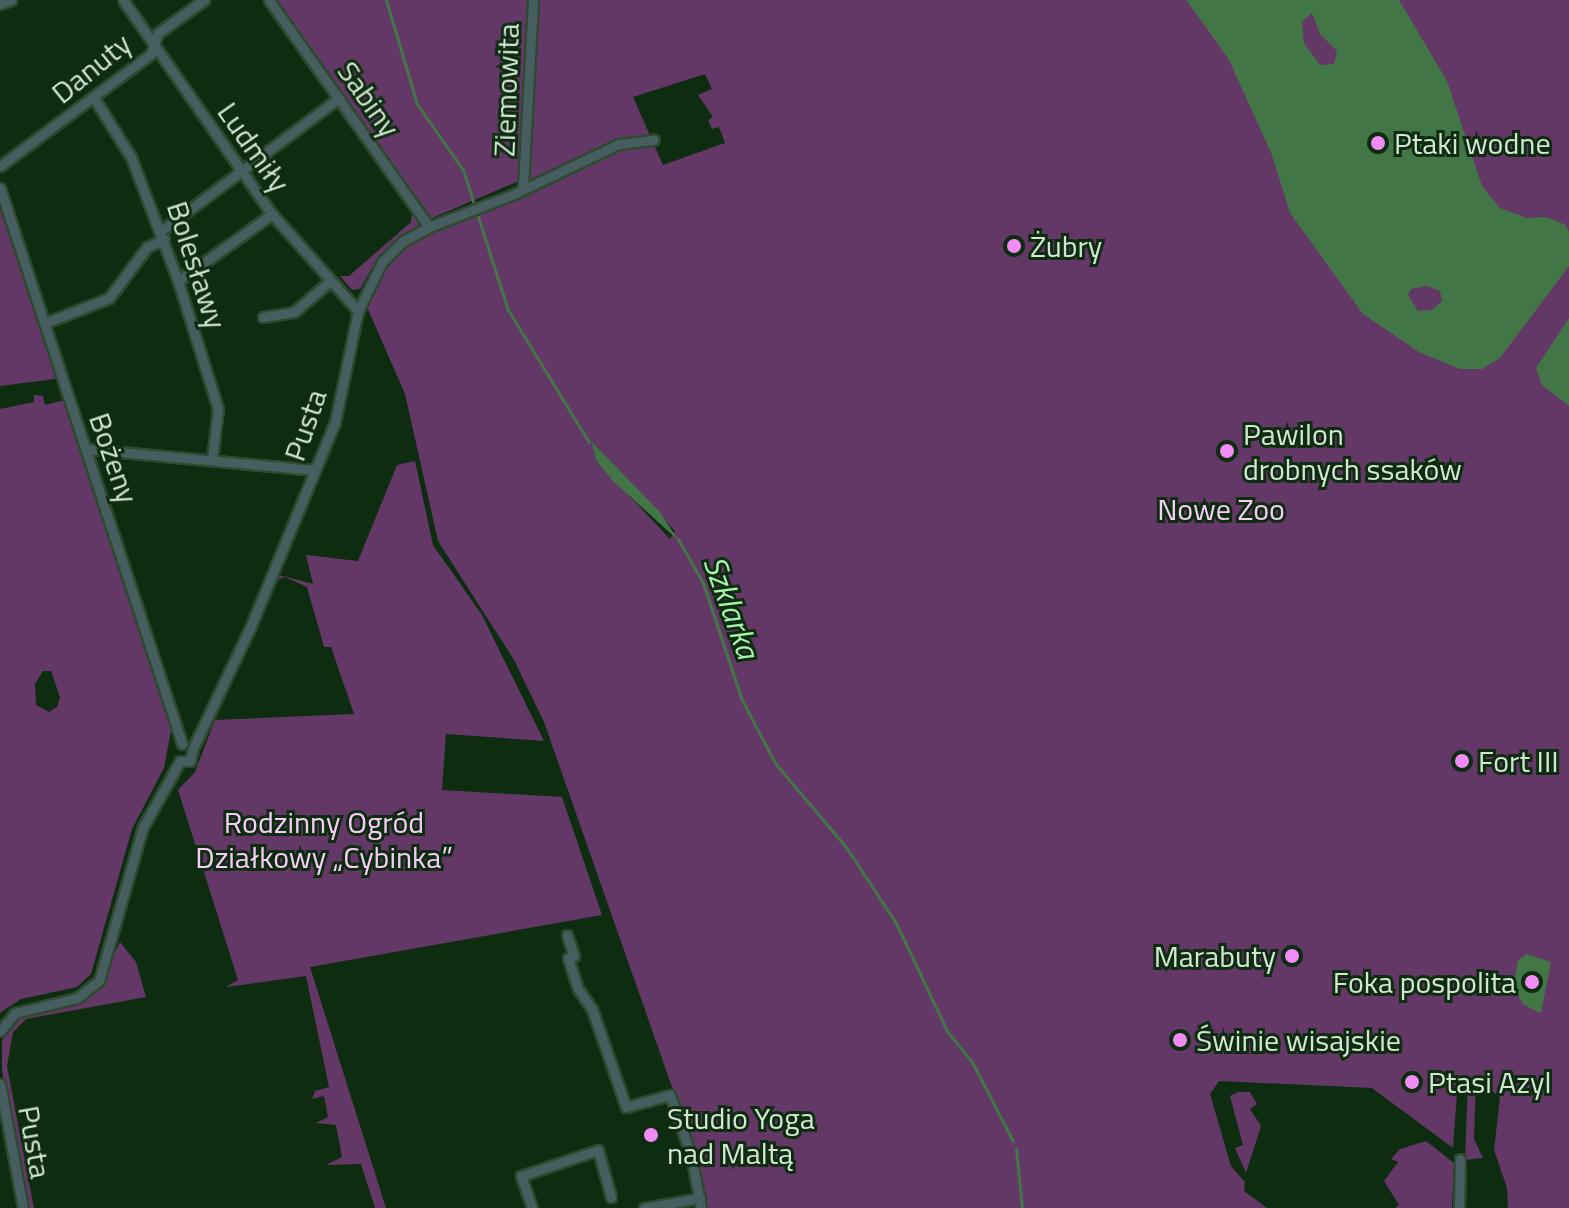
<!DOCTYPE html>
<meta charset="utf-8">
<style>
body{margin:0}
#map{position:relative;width:1569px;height:1208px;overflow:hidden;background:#0d2c10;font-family:"Titillium Web",sans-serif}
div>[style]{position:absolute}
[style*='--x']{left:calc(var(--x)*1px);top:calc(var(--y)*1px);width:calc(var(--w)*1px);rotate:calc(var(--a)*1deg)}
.green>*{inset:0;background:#643866}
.water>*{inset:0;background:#437647}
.stream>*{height:3px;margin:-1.5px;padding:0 1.5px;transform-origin:1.5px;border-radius:1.5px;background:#437647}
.roads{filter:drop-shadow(2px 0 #2d4a2f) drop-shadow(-2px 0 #2d4a2f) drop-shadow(0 2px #2d4a2f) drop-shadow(0 -2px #2d4a2f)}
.street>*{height:9px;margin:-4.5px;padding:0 4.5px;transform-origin:4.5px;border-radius:4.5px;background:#475e61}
.dots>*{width:22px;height:22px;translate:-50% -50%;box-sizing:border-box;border:4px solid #0d2c10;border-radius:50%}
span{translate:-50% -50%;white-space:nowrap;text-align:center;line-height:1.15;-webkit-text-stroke:6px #0d2c10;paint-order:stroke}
.street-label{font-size:30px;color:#d3e5d3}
.poi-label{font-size:30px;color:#d3e5d3}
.left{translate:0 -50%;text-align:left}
.right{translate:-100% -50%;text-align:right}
.park-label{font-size:30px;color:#f7cdf8}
.water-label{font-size:32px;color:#a9f4ad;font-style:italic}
</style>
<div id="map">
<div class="green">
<i style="clip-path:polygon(274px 0,530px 0,519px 181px,430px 219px)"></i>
<i style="clip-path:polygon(evenodd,537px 0,1569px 0,1569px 1208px,1508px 1208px,1507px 1188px,1494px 1150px,1500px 1097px,1476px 1079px,1474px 1139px,1483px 1158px,1465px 1160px,1468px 1080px,1458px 1079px,1453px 1148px,1372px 1088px,1219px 1081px,1210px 1094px,1231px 1166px,1245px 1182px,1244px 1191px,1267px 1208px,706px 1208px,700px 1167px,544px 722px,514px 660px,438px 541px,405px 394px,367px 307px,369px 293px,397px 251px,527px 183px,537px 0,705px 74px,712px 89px,698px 95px,713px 117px,708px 120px,712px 129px,719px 127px,725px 143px,663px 165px,633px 97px,705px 74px,537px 0,591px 441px,675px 531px,670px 539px,596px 460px,591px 441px)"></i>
<i style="clip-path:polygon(0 210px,51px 357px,55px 379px,0 386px)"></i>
<i style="clip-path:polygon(412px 212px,419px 226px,378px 257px,360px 289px,352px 290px,340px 276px,349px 276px,411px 222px)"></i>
<i style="clip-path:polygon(evenodd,34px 395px,43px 396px,45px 405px,65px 400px,172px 725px,164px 768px,132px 829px,91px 974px,77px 987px,21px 999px,0 1013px,0 409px,34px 402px,34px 395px,43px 671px,51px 671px,60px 697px,57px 707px,49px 712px,36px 705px,35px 684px,43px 671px)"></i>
<i style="clip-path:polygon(415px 461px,433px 545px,482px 615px,544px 741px,446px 734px,442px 790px,562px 797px,602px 915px,310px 967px,386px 1208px,375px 1208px,361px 1164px,326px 1165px,342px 1157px,336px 1125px,316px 1123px,328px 1117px,324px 1096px,312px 1099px,315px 1091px,329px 1087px,306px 976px,226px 987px,238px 980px,178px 790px,195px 772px,215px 720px,354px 714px,331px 647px,324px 647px,307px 587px,285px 577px,275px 581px,279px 575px,313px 584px,306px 555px,358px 561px,397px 465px)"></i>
<i style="clip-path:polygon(120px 942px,136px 962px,146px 997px,26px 1019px,13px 1032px,7px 1066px,34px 1208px,27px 1208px,2px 1071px,2px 1040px,22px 1015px,93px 995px)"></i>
<i style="clip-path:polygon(1238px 1092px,1250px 1092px,1257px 1104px,1250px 1109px,1261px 1126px,1246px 1173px,1235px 1148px,1243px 1145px,1230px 1096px)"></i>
<i style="clip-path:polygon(1426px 1141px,1454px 1163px,1452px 1208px,1395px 1208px,1399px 1205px,1384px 1181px,1398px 1162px,1391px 1159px,1400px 1149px)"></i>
</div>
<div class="water">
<i style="clip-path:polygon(evenodd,1186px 0,1399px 0,1447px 81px,1482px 186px,1500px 208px,1527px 218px,1546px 217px,1566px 225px,1569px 233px,1569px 266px,1500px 358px,1482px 369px,1460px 369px,1419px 352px,1363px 314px,1290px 213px,1272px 155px,1228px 58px,1186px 0,1312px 13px,1320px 34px,1337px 51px,1334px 64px,1320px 65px,1304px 43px,1302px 22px,1312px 13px,1186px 0,1427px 286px,1440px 291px,1442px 301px,1432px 310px,1418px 311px,1408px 295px,1411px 289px,1427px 286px)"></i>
<i style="clip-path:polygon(1569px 318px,1569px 406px,1542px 385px,1536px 368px)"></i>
<i style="clip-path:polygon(591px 441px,659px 511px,679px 541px,612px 480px,596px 460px)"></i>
<i style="clip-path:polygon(1527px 954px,1551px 962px,1541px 1013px,1524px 1005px,1513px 988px,1518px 960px)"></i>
</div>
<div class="stream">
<i style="--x:386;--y:0;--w:109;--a:73.4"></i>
<i style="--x:417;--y:104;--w:80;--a:55.1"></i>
<i style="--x:463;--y:170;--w:147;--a:72.2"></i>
<i style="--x:508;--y:310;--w:155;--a:58.5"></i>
<i style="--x:678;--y:539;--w:51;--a:60.4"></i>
<i style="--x:703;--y:583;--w:123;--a:71.6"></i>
<i style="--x:742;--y:700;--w:71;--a:62.4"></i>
<i style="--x:775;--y:763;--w:110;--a:49.8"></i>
<i style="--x:846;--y:847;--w:91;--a:56.7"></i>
<i style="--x:896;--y:923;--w:119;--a:64.7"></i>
<i style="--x:947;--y:1031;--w:40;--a:51"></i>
<i style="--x:972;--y:1062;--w:89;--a:62.6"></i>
<i style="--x:1016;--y:1149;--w:59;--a:84.2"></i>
</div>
<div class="roads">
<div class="street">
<i style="--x:123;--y:0;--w:261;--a:55.2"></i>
<i style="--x:272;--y:214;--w:130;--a:48.4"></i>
<i style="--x:269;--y:0;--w:278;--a:54.8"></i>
<i style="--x:0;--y:4;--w:12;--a:-20"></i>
<i style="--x:94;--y:98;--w:70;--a:57.9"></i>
<i style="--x:131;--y:157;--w:133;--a:69.2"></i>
<i style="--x:178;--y:281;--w:134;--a:72.6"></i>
<i style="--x:218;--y:409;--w:50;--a:96.8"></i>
<i style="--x:0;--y:166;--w:188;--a:-36.6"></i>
<i style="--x:151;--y:54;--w:22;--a:-72"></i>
<i style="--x:158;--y:33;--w:57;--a:-35.7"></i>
<i style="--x:523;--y:186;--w:186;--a:-86.9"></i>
<i style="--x:0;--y:188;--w:585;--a:71.87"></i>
<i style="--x:161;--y:231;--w:222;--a:-36.8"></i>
<i style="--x:178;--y:281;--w:115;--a:-35.5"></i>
<i style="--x:263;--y:317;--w:31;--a:-9"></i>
<i style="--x:294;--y:312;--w:48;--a:-40.7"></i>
<i style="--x:45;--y:323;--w:69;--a:-21.3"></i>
<i style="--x:109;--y:298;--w:64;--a:-53.3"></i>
<i style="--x:147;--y:247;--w:19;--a:-25"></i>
<i style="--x:87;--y:449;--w:229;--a:5.3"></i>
<i style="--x:193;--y:748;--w:133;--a:-64.6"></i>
<i style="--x:250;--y:628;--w:223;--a:-67.6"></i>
<i style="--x:335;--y:422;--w:113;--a:-78.3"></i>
<i style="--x:358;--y:311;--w:55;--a:-63.9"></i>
<i style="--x:382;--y:262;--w:30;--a:-45"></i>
<i style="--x:403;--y:241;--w:30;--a:-28"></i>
<i style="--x:429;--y:227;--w:91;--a:-21.2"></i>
<i style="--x:514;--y:194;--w:116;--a:-25.5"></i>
<i style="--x:619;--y:144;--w:35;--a:-7"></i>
<i style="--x:180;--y:761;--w:10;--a:0"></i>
<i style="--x:190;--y:761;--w:13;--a:-77"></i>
<i style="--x:567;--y:935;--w:22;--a:72"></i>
<i style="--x:574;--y:956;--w:6;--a:162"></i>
<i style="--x:568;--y:958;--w:33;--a:72"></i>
<i style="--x:578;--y:989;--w:24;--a:55"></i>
<i style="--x:592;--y:1009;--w:104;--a:70.9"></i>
<i style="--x:626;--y:1107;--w:46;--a:-15.3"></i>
<i style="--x:670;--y:1095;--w:64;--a:70.7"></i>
<i style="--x:691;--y:1155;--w:54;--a:79.3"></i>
<i style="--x:0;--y:1031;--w:23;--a:-50"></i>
<i style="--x:15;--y:1013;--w:64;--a:-13.6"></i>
<i style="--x:77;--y:998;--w:28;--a:-38"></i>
<i style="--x:99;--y:981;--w:160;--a:-74.1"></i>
<i style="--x:143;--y:827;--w:76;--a:-60.7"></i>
<i style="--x:0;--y:1084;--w:126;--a:79.5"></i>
<i style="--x:532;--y:1208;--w:34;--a:-109"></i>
<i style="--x:521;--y:1176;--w:81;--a:-18.7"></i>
<i style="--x:598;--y:1150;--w:49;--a:74.5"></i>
<i style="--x:644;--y:1208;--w:57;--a:-10.1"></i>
<i style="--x:1459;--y:1208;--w:49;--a:-88.8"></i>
</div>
</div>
<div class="dots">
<i style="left:1378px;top:143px;background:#f18bf5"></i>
<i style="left:1014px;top:246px;background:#f18bf5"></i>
<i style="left:1227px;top:451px;background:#f18bf5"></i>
<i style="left:1462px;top:761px;background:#f18bf5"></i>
<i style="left:1292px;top:956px;background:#f18bf5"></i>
<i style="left:1532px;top:982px;background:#f18bf5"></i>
<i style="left:1180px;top:1040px;background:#f18bf5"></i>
<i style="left:1412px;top:1082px;background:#f18bf5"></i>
<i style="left:651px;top:1135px;background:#f18bf5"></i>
</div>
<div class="street-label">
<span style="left:91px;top:68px;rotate:-39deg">Danuty</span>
<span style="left:506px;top:90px;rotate:-88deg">Ziemowita</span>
<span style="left:369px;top:99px;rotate:55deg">Sabiny</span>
<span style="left:254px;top:147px;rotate:55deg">Ludmiły</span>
<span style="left:197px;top:265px;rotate:72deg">Bolesławy</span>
<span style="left:305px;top:425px;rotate:-71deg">Pusta</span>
<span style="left:114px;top:458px;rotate:71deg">Bożeny</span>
<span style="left:35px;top:1142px;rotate:80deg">Pusta</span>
</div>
<div class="poi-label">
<span class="left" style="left:1394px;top:143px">Ptaki wodne</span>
<span class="left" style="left:1030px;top:246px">Żubry</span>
<span class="left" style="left:1243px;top:451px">Pawilon<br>drobnych ssaków</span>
<span class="left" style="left:1478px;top:761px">Fort III</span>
<span class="right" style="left:1276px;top:956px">Marabuty</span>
<span class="right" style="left:1516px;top:982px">Foka pospolita</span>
<span class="left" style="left:1196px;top:1040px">Świnie wisajskie</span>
<span class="left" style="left:1428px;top:1082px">Ptasi Azyl</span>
<span class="left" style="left:667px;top:1135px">Studio Yoga<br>nad Maltą</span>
</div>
<div class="park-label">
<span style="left:1221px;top:509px">Nowe Zoo</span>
<span style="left:324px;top:839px">Rodzinny Ogród<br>Działkowy „Cybinka”</span>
</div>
<div class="water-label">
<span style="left:732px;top:607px;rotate:70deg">Szklarka</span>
</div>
</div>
